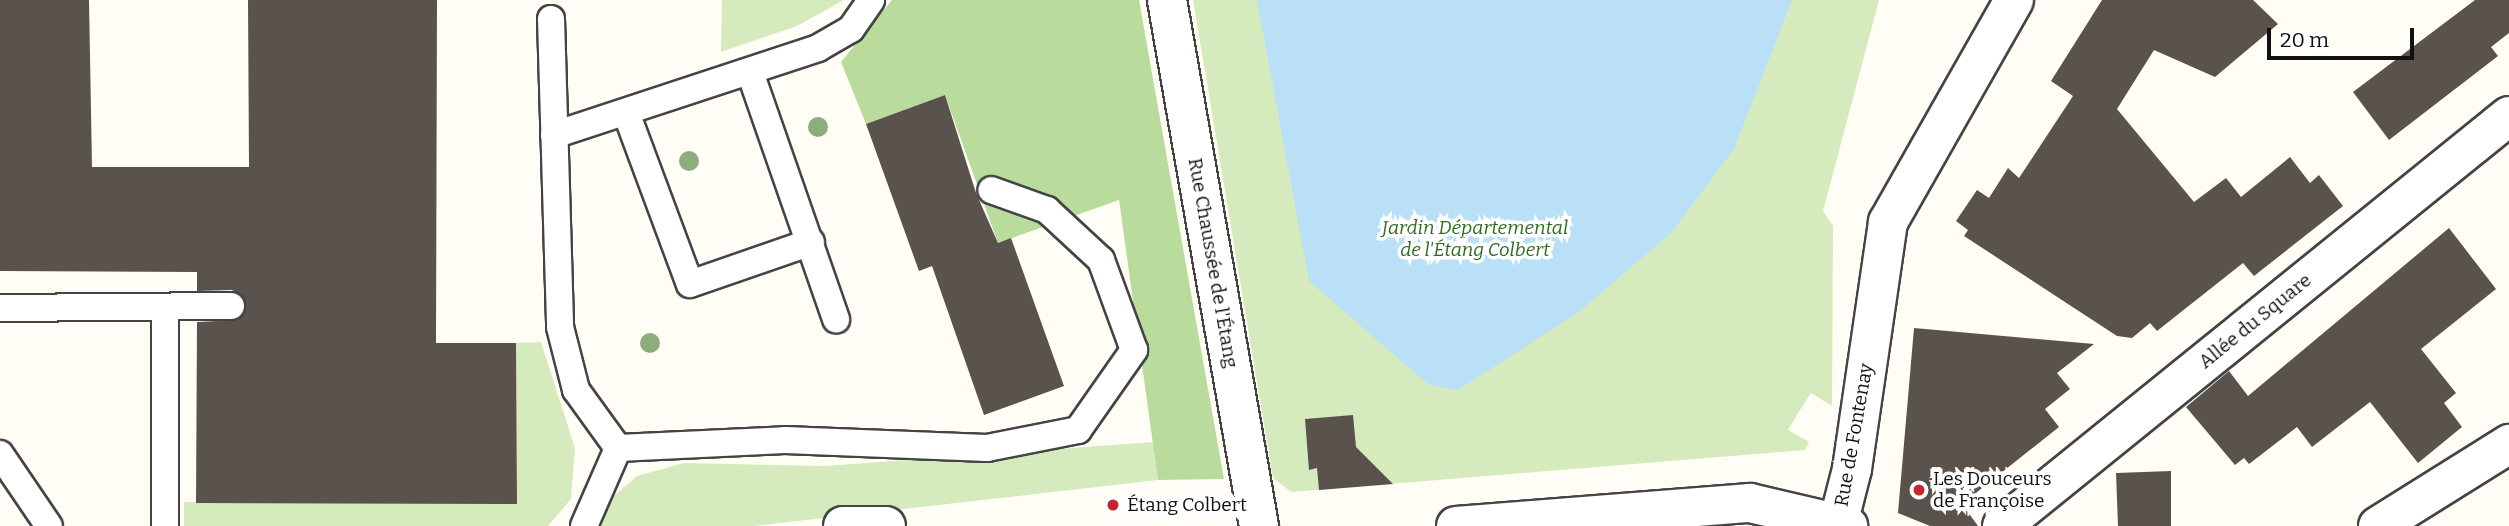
<!DOCTYPE html>
<meta charset="utf-8">
<style>
body{margin:0}
#map{position:relative;width:2509px;height:526px;overflow:hidden;background:#fffdf5;font-family:Bitter,serif}
div>[style]{position:absolute}
[style*='--x']{left:calc(var(--x)*1px);top:calc(var(--y)*1px);width:calc(var(--w)*1px);rotate:calc(var(--a)*1deg)}
.green>*{inset:0;background:#d5ebbd}
.forest>*{inset:0;background:#b9dc9c}
.water>*{inset:0;background:#b9e0f7}
.building>*{inset:0;background:#5a524d}
.roads{filter:drop-shadow(2px 0 #444) drop-shadow(-2px 0 #444) drop-shadow(0 2px #444) drop-shadow(0 -2px #444)}
.lane>*{height:26px;margin:-13px;padding:0 13px;transform-origin:13px;border-radius:13px;background:#fff}
.street>*{height:38px;margin:-19px;padding:0 19px;transform-origin:19px;border-radius:19px;background:#fff}
.trees>*{width:20px;height:20px;margin:-10px;border-radius:50%;background:#8dad7f}
.dots>*{width:19px;height:19px;translate:-50% -50%;box-sizing:border-box;border:4px solid #fff;border-radius:50%}
span{translate:-50% -50%;white-space:nowrap;text-align:center;line-height:1.15;-webkit-text-stroke:7px #fff;paint-order:stroke}
.park-label{font-size:19px;color:#2f6b1f;font-style:italic}
.street-label{font-size:19px;color:#111}
.poi-label{font-size:19px;color:#111}
.left{translate:0 -50%;text-align:left}
.scale{position:absolute;left:2267px;top:28px;width:147px;height:32px;box-sizing:border-box;border:4px solid #111;border-top:0;padding-left:9px;font-size:21px;line-height:24px;white-space:nowrap;color:#111;-webkit-text-stroke:5px #fff;paint-order:stroke}
</style>
<div id="map">
<div class="green">
<i style="clip-path:polygon(722px 0,844px 0,797px 26px,721px 52px)"></i>
<i style="clip-path:polygon(1193px 0,1879px 0,1823px 211px,1833px 226px,1832px 406px,1811px 393px,1800px 410px,1788px 430px,1809px 442px,1805px 450px,1291px 492px,1273px 478px)"></i>
<i style="clip-path:polygon(541px 342px,575px 448px,571px 499px,548px 526px,184px 526px,184px 502px,517px 503px,516px 343px)"></i>
<i style="clip-path:polygon(1153px 442px,1158px 480px,754px 526px,597px 526px,607px 502px,637px 476px,684px 463px,825px 466px)"></i>
</div>
<div class="forest">
<i style="clip-path:polygon(892px 0,1139px 0,1224px 479px,1158px 480px,1119px 200px,998px 243px,945px 95px,866px 124px,841px 62px)"></i>
</div>
<div class="water">
<i style="clip-path:polygon(1257px 0,1792px 0,1734px 149px,1672px 232px,1579px 312px,1458px 390px,1429px 385px,1309px 281px)"></i>
</div>
<div class="building">
<i style="clip-path:polygon(0 0,89px 0,92px 167px,249px 167px,248px 0,437px 0,436px 343px,516px 343px,517px 504px,196px 503px,197px 322px,238px 320px,245px 299px,232px 290px,197px 291px,197px 272px,0 271px)"></i>
<i style="clip-path:polygon(2102px 0,2253px 0,2278px 24px,2215px 77px,2154px 50px,2117px 109px,2194px 202px,2226px 178px,2241px 197px,2290px 157px,2310px 183px,2319px 175px,2343px 206px,2254px 276px,2243px 263px,2157px 331px,2150px 323px,2132px 338px,2117px 336px,1964px 236px,1968px 230px,1956px 221px,1977px 190px,1989px 198px,2008px 168px,2019px 178px,2073px 96px,2051px 81px)"></i>
<i style="clip-path:polygon(2475px 0,2509px 0,2509px 33px,2491px 47px,2498px 56px,2389px 140px,2353px 92px)"></i>
<i style="clip-path:polygon(945px 95px,976px 193px,998px 243px,1011px 238px,1064px 386px,984px 415px,932px 266px,919px 271px,866px 124px)"></i>
<i style="clip-path:polygon(2449px 228px,2496px 289px,2421px 349px,2456px 393px,2444px 403px,2462px 427px,2418px 463px,2370px 402px,2312px 447px,2297px 427px,2249px 464px,2244px 458px,2235px 465px,2186px 407px,2229px 371px,2248px 396px)"></i>
<i style="clip-path:polygon(1914px 328px,2094px 344px,2057px 373px,2070px 389px,2045px 409px,2059px 427px,1962px 504px,1978px 526px,1930px 526px,1898px 513px)"></i>
<i style="clip-path:polygon(1353px 415px,1356px 447px,1393px 484px,1319px 490px,1317px 468px,1309px 470px,1305px 419px)"></i>
<i style="clip-path:polygon(2171px 471px,2171px 526px,2118px 526px,2116px 473px)"></i>
</div>
<div class="roads">
<div class="lane">
<i style="--x:551;--y:19;--w:308;--a:88.3"></i>
<i style="--x:560;--y:327;--w:65;--a:75.7"></i>
<i style="--x:576;--y:390;--w:72;--a:54.1"></i>
<i style="--x:750;--y:72;--w:262;--a:70.8"></i>
<i style="--x:627;--y:115;--w:180;--a:69.6"></i>
<i style="--x:690;--y:284;--w:128;--a:-19.1"></i>
<i style="--x:554;--y:135;--w:278;--a:-18.2"></i>
<i style="--x:818;--y:48;--w:38;--a:-30"></i>
<i style="--x:851;--y:29;--w:35;--a:-55"></i>
<i style="--x:0;--y:308;--w:231;--a:-0.5"></i>
<i style="--x:165;--y:309;--w:217;--a:90"></i>
<i style="--x:0;--y:454;--w:87;--a:55.8"></i>
<i style="--x:584;--y:526;--w:85;--a:-66.4"></i>
<i style="--x:618;--y:448;--w:167;--a:-2.7"></i>
<i style="--x:785;--y:440;--w:202;--a:2.3"></i>
<i style="--x:987;--y:448;--w:93;--a:-11.2"></i>
<i style="--x:1078;--y:430;--w:98;--a:-55"></i>
<i style="--x:1134;--y:350;--w:96;--a:-110.1"></i>
<i style="--x:1101;--y:260;--w:74;--a:-137.2"></i>
<i style="--x:1047;--y:210;--w:59;--a:-160.3"></i>
</div>
<div class="street">
<i style="--x:1167;--y:0;--w:534;--a:80.08"></i>
<i style="--x:1839;--y:520;--w:53;--a:-75.7"></i>
<i style="--x:1852;--y:469;--w:250;--a:-81.7"></i>
<i style="--x:1888;--y:222;--w:255;--a:-60.4"></i>
<i style="--x:843;--y:526;--w:43;--a:0"></i>
<i style="--x:1456;--y:526;--w:295;--a:-4.5"></i>
<i style="--x:1750;--y:503;--w:101;--a:13.2"></i>
<i style="--x:2002;--y:526;--w:652;--a:-38.96"></i>
<i style="--x:2378;--y:526;--w:155;--a:-32"></i>
</div>
</div>
<div class="trees">
<i style="left:818px;top:127px"></i>
<i style="left:689px;top:161px"></i>
<i style="left:650px;top:343px"></i>
</div>
<div class="dots">
<i style="left:1919px;top:490px;background:#c4262e"></i>
<i style="left:1113px;top:505px;background:#c4262e"></i>
</div>
<div class="park-label">
<span style="left:1475px;top:239px">Jardin Départemental<br>de l'Étang Colbert</span>
</div>
<div class="street-label">
<span style="left:1213px;top:263px;rotate:80deg">Rue Chaussée de l'Étang</span>
<span style="left:2255px;top:321px;rotate:-39deg">Allée du Square</span>
<span style="left:1854px;top:435px;rotate:-80deg">Rue de Fontenay</span>
</div>
<div class="poi-label">
<span class="left" style="left:1933px;top:490px">Les Douceurs<br>de Françoise</span>
<span class="left" style="left:1127px;top:505px">Étang Colbert</span>
</div>
<div class="scale">20 m</div>
</div>
